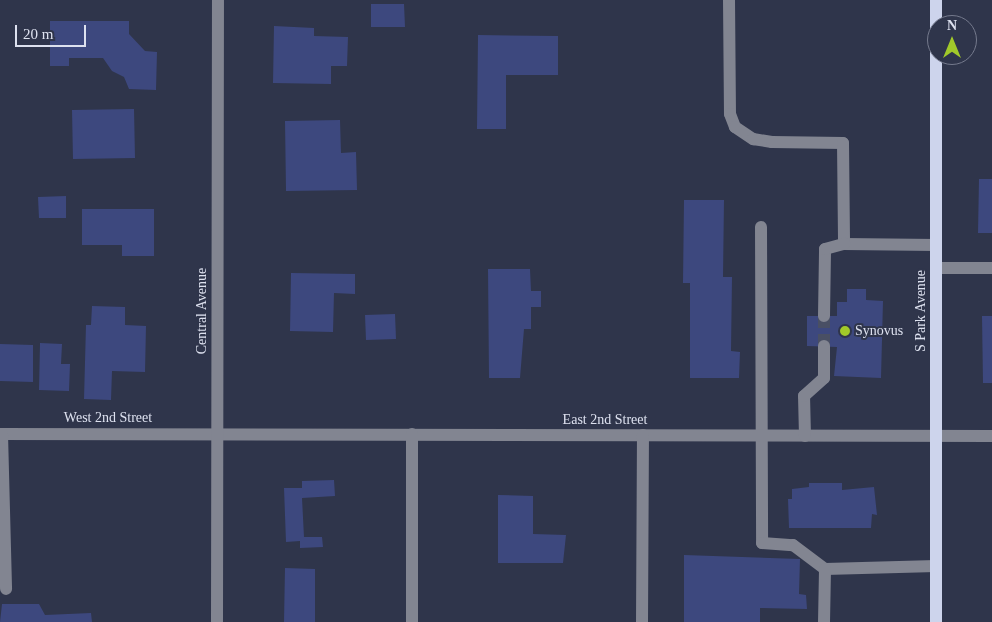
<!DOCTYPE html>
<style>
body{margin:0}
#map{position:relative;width:992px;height:622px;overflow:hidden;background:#2f354b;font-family:"Times New Roman",serif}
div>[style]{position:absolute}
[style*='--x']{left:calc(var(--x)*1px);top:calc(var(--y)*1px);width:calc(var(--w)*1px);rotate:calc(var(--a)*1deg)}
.building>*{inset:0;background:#3d487e}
.minor-tunnel>*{height:12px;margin-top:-6px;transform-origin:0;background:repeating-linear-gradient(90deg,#494f64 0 12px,transparent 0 18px)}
.minor>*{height:12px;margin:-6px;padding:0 6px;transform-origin:6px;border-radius:6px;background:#828591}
.major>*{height:12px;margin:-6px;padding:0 6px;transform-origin:6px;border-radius:6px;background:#cdd4ec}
.dots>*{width:14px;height:14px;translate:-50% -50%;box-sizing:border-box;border:2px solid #2f354b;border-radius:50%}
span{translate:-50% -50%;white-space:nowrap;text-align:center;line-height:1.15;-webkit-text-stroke:4px #2f354b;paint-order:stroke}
.street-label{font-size:14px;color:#dde1ef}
.poi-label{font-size:14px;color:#dde1ef}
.left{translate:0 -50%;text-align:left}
.north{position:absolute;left:927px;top:15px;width:50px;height:50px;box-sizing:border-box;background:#2f354b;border:1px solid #757a8d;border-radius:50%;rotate:0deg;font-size:14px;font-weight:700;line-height:20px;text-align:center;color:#dde1ef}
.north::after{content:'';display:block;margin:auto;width:18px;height:22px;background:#a1c92a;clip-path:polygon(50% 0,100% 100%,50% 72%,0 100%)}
.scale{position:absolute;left:15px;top:25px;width:71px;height:22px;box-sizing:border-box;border:2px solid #dde1ef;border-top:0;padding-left:6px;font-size:15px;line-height:18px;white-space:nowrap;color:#dde1ef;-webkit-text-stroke:4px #2f354b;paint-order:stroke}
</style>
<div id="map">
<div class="building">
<i style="clip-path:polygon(371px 4px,404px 4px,405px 27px,371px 27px)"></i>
<i style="clip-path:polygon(50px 21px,129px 21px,129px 34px,145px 51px,157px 52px,156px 90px,129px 89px,124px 77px,112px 71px,103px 58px,69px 58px,69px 66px,50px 66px)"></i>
<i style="clip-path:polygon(274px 26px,314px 28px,314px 36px,348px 37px,347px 66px,331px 66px,331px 84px,273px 83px)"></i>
<i style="clip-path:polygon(478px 35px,558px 36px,558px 75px,506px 75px,506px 129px,477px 129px)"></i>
<i style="clip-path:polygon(134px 109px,135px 158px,73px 159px,72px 110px)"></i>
<i style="clip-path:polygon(340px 120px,341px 153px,356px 152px,357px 190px,286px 191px,285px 121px)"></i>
<i style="clip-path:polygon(979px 179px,992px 179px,992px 233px,978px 233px)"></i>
<i style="clip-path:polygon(66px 196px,66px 218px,39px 218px,38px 197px)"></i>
<i style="clip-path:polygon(684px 200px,724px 200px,723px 277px,732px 277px,731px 351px,740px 352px,739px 378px,690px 378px,690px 283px,683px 283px)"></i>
<i style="clip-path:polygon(82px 209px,154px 209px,154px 256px,122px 256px,122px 245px,82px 245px)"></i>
<i style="clip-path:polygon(488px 269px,530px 269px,531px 291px,541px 291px,541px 307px,531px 307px,531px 329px,524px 329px,520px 378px,489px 378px)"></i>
<i style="clip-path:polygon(291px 273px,355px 274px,355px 294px,334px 293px,333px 332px,290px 331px)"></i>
<i style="clip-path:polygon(847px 289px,866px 289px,866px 300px,883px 301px,881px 378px,834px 376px,837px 347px,807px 346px,807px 316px,837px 316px,837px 302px,847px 302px)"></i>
<i style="clip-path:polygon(92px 306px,125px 307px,125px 325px,146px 326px,145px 372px,112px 371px,111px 400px,84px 399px,86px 325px,91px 325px)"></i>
<i style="clip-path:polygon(395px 314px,396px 339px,366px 340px,365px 315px)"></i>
<i style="clip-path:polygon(982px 316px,992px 316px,992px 383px,983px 383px)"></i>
<i style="clip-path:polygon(40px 343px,62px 344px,61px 364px,70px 364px,69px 391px,39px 390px)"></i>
<i style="clip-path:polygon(0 344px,33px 345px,33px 382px,0 381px)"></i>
<i style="clip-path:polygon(334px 480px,335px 496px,302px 498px,304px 537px,322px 537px,323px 547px,300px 548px,300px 541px,286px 542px,284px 488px,302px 488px,302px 481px)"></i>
<i style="clip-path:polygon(809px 483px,842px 483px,842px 490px,874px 487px,877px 515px,872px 514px,871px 528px,789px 528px,788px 499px,792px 499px,792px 489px,809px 487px)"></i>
<i style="clip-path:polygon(498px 495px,533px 496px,533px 534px,566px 535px,563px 563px,498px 563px)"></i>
<i style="clip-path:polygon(684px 555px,800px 559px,799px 594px,806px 595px,807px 609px,760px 608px,760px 622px,684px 622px)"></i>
<i style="clip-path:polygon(285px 568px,315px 569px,315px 622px,284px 622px)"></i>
<i style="clip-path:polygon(2px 604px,39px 604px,45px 615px,91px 613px,92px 622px,0 622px)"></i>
</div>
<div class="minor-tunnel">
<i style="--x:824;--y:346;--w:30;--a:-90"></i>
</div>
<div class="minor">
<i style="--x:729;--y:0;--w:114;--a:89.5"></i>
<i style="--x:730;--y:114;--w:14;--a:69"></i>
<i style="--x:735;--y:127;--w:22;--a:34"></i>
<i style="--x:753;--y:139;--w:19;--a:9"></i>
<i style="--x:772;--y:142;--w:71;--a:0.8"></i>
<i style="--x:843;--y:143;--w:101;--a:89.4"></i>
<i style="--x:844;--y:244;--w:92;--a:0.6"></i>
<i style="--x:761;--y:227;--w:316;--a:89.8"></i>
<i style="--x:762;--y:543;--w:31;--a:4"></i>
<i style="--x:793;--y:545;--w:40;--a:37"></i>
<i style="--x:825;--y:569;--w:111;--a:-1.5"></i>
<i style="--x:936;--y:268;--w:56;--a:0"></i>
<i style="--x:824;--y:316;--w:67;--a:-89.1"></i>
<i style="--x:825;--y:249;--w:20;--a:-15"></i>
<i style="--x:0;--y:434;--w:992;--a:0.12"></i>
<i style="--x:2;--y:434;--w:155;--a:88.5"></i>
<i style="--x:412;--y:434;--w:188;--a:90"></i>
<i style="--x:805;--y:436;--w:40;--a:-91.4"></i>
<i style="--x:804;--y:396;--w:27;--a:-42"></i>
<i style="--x:824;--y:378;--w:32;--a:-90"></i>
<i style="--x:217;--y:622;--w:622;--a:-89.91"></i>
<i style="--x:642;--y:622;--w:187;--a:-89.7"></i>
<i style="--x:824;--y:622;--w:53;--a:-88.9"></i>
</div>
<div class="major">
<i style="--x:936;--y:0;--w:622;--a:90"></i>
</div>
<div class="dots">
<i style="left:845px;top:331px;background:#a1c92a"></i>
</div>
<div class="street-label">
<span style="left:202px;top:311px;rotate:-90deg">Central Avenue</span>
<span style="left:921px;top:311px;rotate:-90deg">S Park Avenue</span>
<span style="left:108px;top:418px">West 2nd Street</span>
<span style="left:605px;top:420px">East 2nd Street</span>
</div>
<div class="poi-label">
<span class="left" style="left:855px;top:331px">Synovus</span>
</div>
<div class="north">N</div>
<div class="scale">20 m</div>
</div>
